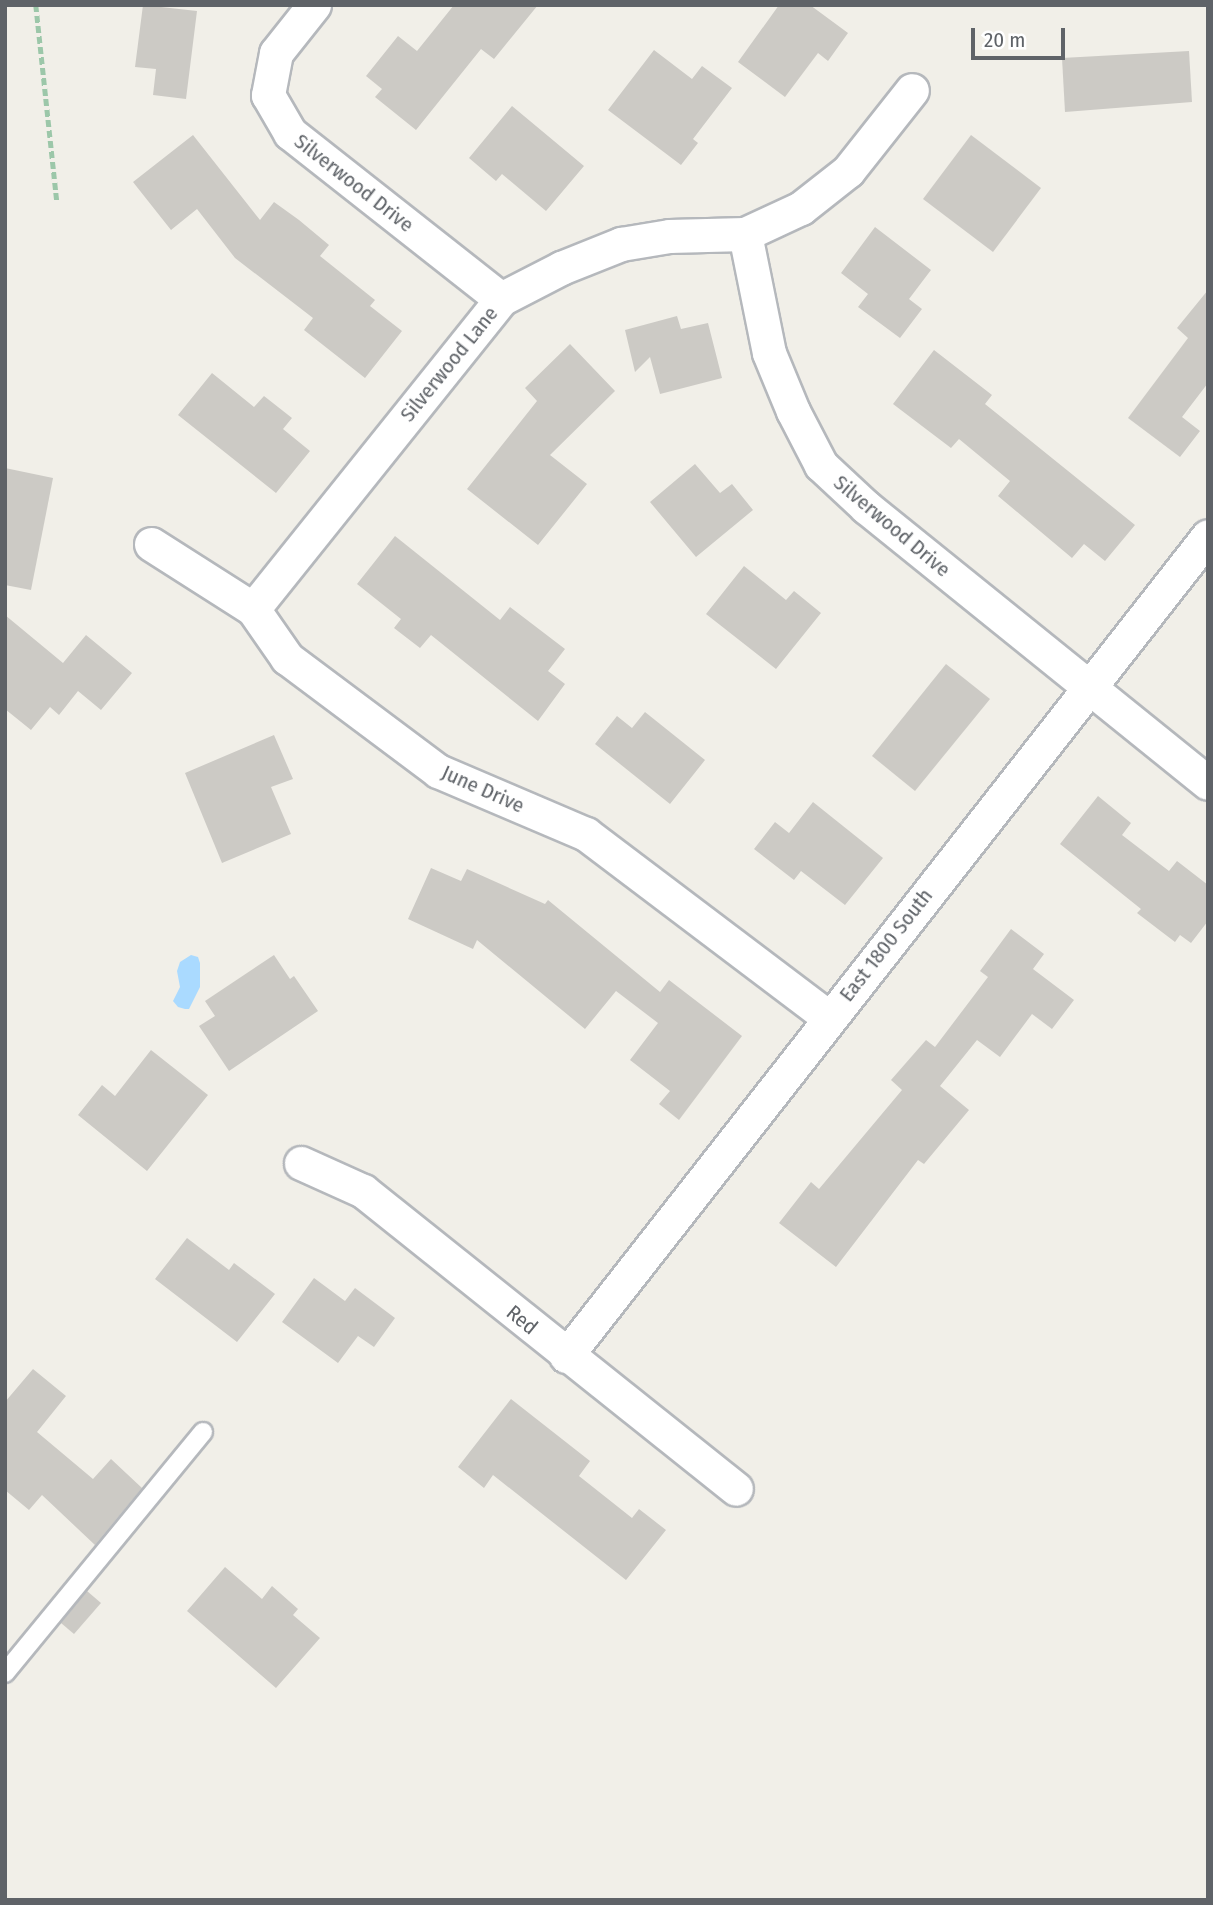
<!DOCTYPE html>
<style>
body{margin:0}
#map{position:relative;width:1213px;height:1905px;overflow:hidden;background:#f1efe8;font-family:"Fira Sans Condensed",sans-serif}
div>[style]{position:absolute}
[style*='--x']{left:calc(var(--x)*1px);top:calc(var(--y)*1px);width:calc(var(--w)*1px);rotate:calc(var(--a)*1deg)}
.water>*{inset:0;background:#aadaff}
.building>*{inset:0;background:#cccac5}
.path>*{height:4.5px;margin-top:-2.25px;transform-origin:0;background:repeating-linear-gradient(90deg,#9cc7a9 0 7px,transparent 0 10.5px)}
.roads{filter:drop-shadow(2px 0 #b5b8bc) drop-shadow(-2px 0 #b5b8bc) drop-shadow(0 2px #b5b8bc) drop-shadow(0 -2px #b5b8bc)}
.lane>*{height:18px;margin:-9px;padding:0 9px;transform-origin:9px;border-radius:9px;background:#fff}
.street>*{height:33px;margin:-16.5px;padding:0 16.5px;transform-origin:16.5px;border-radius:16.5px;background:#fff}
span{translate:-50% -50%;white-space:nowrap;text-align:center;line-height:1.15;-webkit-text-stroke:7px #fff;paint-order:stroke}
.street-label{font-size:21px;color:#5f6368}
.frame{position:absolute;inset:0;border:7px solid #5f6368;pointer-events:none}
.scale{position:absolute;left:971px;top:28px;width:94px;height:32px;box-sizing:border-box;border:4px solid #5f6368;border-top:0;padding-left:9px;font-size:21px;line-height:24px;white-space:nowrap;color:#5f6368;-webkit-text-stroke:5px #fff;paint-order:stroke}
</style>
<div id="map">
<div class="water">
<i style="clip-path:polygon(191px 955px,198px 957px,200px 963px,200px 987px,189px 1009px,185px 1009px,178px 1007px,173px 1001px,180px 987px,177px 971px,180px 962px)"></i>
</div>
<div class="building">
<i style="clip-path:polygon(143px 5px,197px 11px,186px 99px,153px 95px,156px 69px,135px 67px)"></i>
<i style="clip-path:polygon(454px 5px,538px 5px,494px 59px,481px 49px,416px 130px,375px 97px,382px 89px,366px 76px,398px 36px,417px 51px)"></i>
<i style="clip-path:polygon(779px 5px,810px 5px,848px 33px,828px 61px,818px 53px,785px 97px,738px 62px)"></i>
<i style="clip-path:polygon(654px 50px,692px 79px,702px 66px,732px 88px,693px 139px,698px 143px,681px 165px,608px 110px)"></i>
<i style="clip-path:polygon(1189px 51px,1192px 102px,1065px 112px,1062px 58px)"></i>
<i style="clip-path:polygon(512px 106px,584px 166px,546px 211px,502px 174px,496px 181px,469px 158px)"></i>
<i style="clip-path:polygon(193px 135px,260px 220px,274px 202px,299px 220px,329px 245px,320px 256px,375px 300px,370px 306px,402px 331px,365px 378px,304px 330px,313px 318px,235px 258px,197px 209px,171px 230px,133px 182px)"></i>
<i style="clip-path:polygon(971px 135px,1041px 188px,993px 252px,923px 199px)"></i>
<i style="clip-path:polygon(875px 227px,931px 270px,909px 299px,922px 309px,900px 338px,858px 307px,868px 294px,841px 273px)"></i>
<i style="clip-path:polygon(1208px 290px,1208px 383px,1182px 417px,1200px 431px,1180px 457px,1128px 418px,1188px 338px,1177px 328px)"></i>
<i style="clip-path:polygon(677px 316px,681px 329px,708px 323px,722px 378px,660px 394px,650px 357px,635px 372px,625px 330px)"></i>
<i style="clip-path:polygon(570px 344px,615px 391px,550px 455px,587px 484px,538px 545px,467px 489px,537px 401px,525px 388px)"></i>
<i style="clip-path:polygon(934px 350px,992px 395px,985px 404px,1135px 525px,1105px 561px,1084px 544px,1072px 558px,998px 496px,1010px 481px,959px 439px,951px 448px,893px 404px)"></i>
<i style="clip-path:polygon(212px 373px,254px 407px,264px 396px,292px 418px,283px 429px,310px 451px,276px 493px,178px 415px)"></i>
<i style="clip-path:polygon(695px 464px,720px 493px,732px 484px,753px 510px,696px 557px,650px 502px)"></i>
<i style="clip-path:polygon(5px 468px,53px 478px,31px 590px,5px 585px)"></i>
<i style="clip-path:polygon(395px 536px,500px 620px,510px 607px,565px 649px,548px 671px,565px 684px,538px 721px,431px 635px,420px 648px,394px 628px,401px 619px,357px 584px)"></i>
<i style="clip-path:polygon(744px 566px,786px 600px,794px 591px,821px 613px,776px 669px,706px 614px)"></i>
<i style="clip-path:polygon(5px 615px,63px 663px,86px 635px,132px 673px,101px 710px,78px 691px,59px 715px,50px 707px,31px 730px,5px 709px)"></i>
<i style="clip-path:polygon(946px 664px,990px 699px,915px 791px,872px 756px)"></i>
<i style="clip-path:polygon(645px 712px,705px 760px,670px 804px,595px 744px,617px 716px,632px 728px)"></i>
<i style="clip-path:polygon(274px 735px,293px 779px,271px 787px,291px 834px,222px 863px,185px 773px)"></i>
<i style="clip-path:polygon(1098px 796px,1131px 823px,1122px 835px,1169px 871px,1177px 861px,1208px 885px,1208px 921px,1191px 943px,1180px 935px,1175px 942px,1137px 913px,1141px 909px,1060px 844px)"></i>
<i style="clip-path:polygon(813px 802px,883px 858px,845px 905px,801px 871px,794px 880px,754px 849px,775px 822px,789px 833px)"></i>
<i style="clip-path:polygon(431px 868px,461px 881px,467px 869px,545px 904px,548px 900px,660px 992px,669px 980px,742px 1036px,679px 1120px,659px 1104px,670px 1091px,630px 1060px,658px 1023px,616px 991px,585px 1029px,477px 940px,473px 949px,408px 919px)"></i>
<i style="clip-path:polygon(1011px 929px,1044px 954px,1033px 969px,1074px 1000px,1052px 1029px,1032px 1014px,1000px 1057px,977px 1040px,940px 1086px,969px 1110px,924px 1164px,918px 1160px,836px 1267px,779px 1223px,811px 1182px,819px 1189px,902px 1090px,891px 1080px,926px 1040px,935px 1047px,988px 977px,980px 971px)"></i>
<i style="clip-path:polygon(274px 955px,290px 979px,294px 976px,318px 1011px,229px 1071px,199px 1026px,215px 1016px,205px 1001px)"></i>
<i style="clip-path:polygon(151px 1050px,208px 1095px,147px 1171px,78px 1115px,102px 1085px,115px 1096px)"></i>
<i style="clip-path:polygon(187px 1238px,229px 1270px,234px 1263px,275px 1294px,237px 1342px,155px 1279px)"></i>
<i style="clip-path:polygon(314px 1278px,345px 1301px,355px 1288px,395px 1318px,374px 1347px,358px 1336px,338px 1363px,282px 1322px)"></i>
<i style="clip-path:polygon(33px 1369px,66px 1396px,37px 1432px,93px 1479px,111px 1459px,142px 1488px,95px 1545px,42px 1495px,29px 1510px,5px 1490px,5px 1402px)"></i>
<i style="clip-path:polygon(511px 1399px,590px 1461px,579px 1476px,632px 1518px,639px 1509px,666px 1530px,626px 1580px,493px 1475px,484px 1488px,458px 1467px)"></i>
<i style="clip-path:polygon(225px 1567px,262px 1599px,272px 1586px,298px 1609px,293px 1615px,320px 1638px,276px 1688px,187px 1611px)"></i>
<i style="clip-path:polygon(87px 1591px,101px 1603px,74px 1634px,61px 1623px)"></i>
</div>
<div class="path">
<i style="--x:36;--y:5;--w:196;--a:83.9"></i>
</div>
<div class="roads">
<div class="lane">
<i style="--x:5;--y:1673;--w:312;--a:-50.6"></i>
</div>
<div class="street">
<i style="--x:314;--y:5;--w:61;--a:128.4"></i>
<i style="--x:276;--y:53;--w:43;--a:100.8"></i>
<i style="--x:268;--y:95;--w:44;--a:59.9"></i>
<i style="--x:290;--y:133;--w:268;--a:38.2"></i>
<i style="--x:745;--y:234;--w:121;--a:78.6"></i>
<i style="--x:769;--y:353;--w:63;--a:67.5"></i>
<i style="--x:793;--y:411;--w:61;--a:62.6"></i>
<i style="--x:821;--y:465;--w:62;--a:43"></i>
<i style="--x:866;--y:507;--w:439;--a:38.9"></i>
<i style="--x:151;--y:544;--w:121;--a:32.5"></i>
<i style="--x:253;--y:609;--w:60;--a:55.2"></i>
<i style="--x:287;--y:658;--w:189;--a:36.8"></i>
<i style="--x:438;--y:771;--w:161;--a:23.1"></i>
<i style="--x:586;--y:834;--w:305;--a:37.1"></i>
<i style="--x:253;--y:609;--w:397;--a:-51.3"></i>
<i style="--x:501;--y:299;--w:68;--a:-27.3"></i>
<i style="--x:561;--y:268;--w:65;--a:-21.8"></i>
<i style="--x:621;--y:244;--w:49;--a:-9.5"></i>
<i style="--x:669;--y:236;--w:76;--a:-1.5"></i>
<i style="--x:745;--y:234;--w:62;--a:-24.9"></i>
<i style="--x:801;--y:208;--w:60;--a:-38.2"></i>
<i style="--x:848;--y:171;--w:103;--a:-51.7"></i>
<i style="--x:301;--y:1163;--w:68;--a:24.3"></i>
<i style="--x:363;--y:1191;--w:477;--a:38.6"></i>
<i style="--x:566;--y:1356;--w:1041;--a:-51.94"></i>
</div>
</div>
<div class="street-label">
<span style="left:354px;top:183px;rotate:38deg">Silverwood Drive</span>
<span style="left:449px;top:364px;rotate:-51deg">Silverwood Lane</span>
<span style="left:892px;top:526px;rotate:40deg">Silverwood Drive</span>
<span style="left:483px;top:789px;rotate:24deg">June Drive</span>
<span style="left:886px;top:945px;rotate:-52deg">East 1800 South</span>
<span style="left:522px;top:1320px;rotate:39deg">Red</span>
</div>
<div class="frame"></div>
<div class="scale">20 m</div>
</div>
